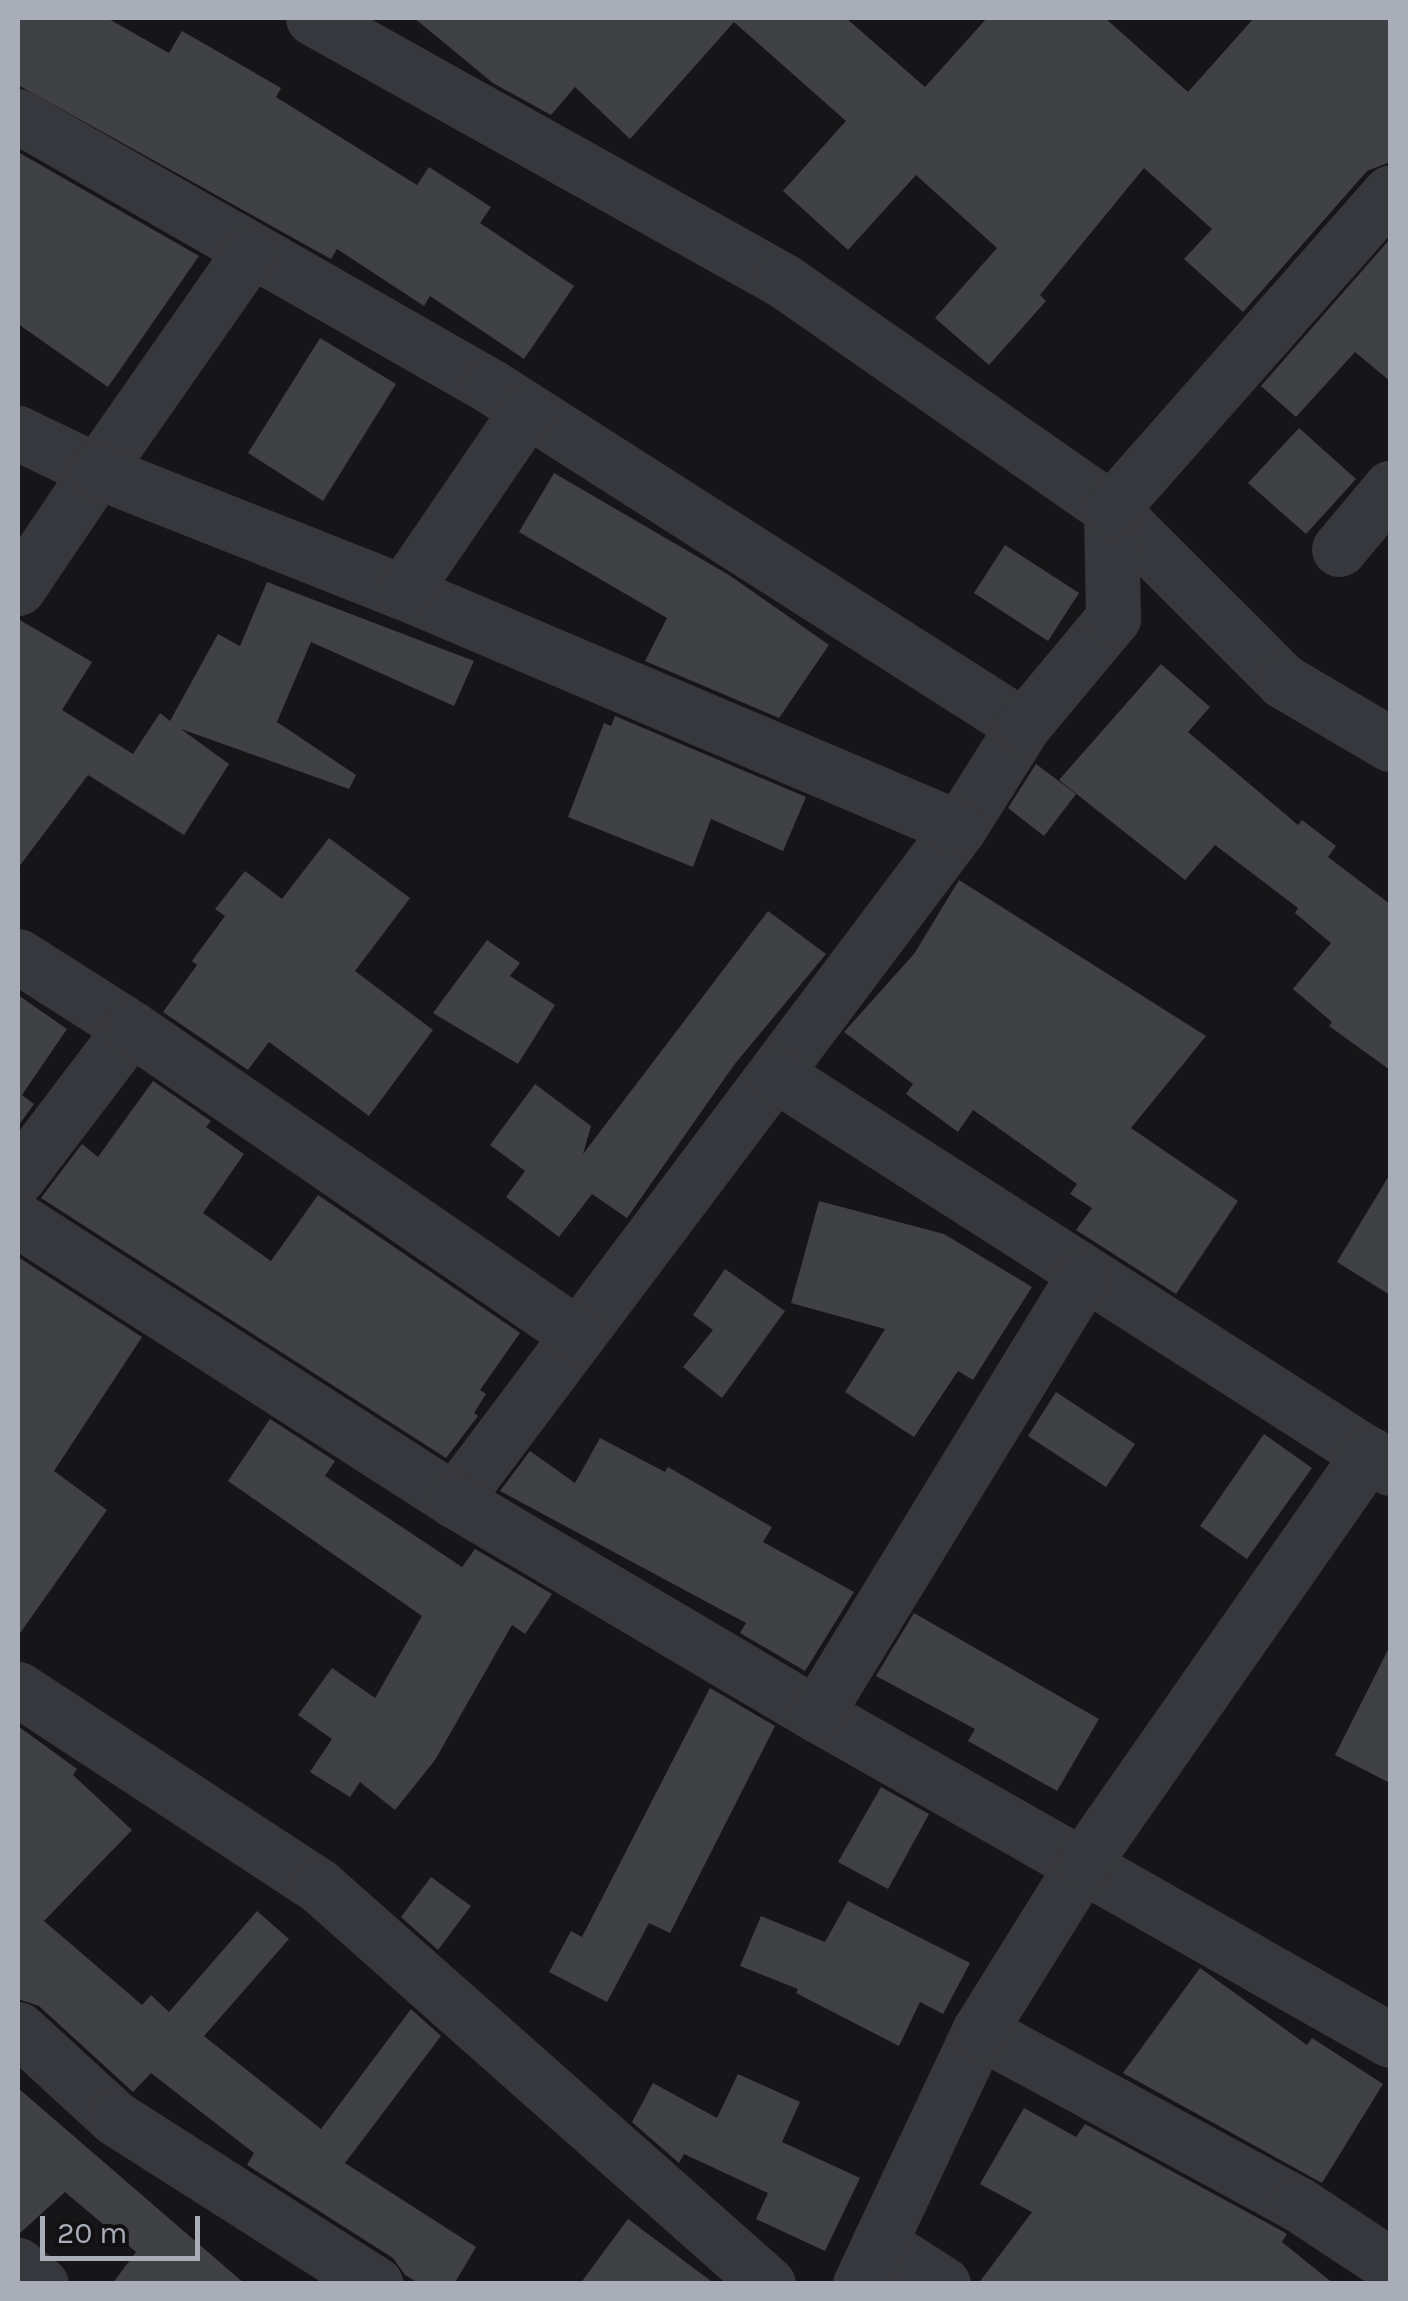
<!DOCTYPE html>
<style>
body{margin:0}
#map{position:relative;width:1408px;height:2301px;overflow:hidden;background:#161618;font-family:Karla,sans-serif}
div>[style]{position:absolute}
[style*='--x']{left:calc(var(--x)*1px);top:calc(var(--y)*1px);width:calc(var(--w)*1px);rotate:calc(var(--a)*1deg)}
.building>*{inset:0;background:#404145}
.minor>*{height:55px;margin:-27.5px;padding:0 27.5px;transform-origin:27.5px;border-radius:27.5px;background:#37383d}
span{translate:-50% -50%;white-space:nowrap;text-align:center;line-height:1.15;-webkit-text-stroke:8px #111113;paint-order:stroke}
.frame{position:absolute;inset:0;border:20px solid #a8adb8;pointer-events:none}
.scale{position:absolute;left:40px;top:2216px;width:160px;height:45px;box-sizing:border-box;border:5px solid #a8adb8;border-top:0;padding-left:12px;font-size:30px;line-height:35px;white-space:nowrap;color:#a8adb8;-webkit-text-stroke:8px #111113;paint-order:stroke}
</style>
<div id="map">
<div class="building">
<i style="clip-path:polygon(18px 18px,107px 18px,169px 53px,182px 31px,281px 88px,276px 97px,417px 185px,429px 167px,491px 207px,480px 223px,574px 286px,524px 359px,430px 296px,424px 306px,337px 249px,331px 259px,18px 85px)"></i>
<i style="clip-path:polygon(414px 18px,846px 18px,925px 87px,987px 18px,1105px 18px,1188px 92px,1254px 18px,1390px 18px,1390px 162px,1367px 171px,1243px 312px,1184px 259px,1212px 229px,1144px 168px,1040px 295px,1046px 301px,989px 365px,935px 318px,997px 248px,916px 175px,848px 250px,783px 191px,846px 121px,734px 22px,630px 139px,575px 87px,551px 115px,493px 83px)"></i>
<i style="clip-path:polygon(18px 152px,199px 256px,108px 387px,18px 324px)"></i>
<i style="clip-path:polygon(1390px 239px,1390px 381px,1355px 352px,1296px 417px,1261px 386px)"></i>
<i style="clip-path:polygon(320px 338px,396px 384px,323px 501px,248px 453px)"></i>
<i style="clip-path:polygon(1299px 428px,1356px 479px,1306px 534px,1248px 483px)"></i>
<i style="clip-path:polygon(554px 473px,729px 575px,829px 645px,779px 718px,645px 661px,667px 618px,519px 532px)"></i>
<i style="clip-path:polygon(1005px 545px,1079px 593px,1048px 641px,974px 593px)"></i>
<i style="clip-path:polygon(267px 582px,474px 661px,454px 706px,311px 642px,277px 722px,356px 775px,349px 789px,181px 729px,229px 764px,184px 835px,88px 775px,18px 868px,18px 619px,92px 662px,62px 710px,133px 754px,160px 713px,170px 721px,218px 634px,240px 646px)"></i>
<i style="clip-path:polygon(1161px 664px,1210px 707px,1188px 732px,1298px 825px,1302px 820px,1336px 846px,1328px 857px,1390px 904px,1390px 1070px,1329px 1026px,1332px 1022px,1293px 989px,1331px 943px,1295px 913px,1298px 908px,1215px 845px,1185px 880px,1059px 780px)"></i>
<i style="clip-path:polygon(615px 716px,806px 797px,783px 851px,711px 819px,693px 867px,568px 817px,604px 723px,611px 726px)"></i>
<i style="clip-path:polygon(1036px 764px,1076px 794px,1044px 836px,1008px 808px)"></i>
<i style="clip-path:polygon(329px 838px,410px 898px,355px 971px,433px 1030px,369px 1116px,269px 1042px,248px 1070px,163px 1012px,197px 965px,192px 961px,225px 916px,215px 909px,245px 871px,282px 899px)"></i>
<i style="clip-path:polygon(959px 880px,1206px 1036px,1131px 1128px,1238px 1201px,1176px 1294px,1076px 1230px,1092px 1208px,1070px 1194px,1077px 1184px,973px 1110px,958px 1132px,906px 1094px,913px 1084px,844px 1032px,914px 954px)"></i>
<i style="clip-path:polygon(768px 911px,826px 954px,734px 1065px,627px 1218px,592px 1194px,559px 1237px,506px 1197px,525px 1171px,490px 1145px,535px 1084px,591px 1126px,583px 1154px)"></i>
<i style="clip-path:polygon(487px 940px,520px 963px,510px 976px,555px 1005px,518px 1064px,433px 1013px)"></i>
<i style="clip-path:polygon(18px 995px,67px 1029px,22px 1095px,34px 1104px,18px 1126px)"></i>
<i style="clip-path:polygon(153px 1081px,211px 1121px,206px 1127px,244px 1154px,203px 1213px,271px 1261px,318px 1195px,520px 1333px,480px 1390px,486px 1394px,474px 1413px,478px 1416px,446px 1458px,41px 1198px,82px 1144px,98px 1157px)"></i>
<i style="clip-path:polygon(1390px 1174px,1390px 1295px,1337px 1262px)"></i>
<i style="clip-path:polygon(819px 1201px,944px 1234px,1032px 1287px,973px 1380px,958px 1371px,914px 1437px,845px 1392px,885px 1329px,791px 1303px)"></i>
<i style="clip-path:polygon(18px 1257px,142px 1337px,54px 1471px,107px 1510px,18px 1636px)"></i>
<i style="clip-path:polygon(725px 1269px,785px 1311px,722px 1398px,683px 1367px,713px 1330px,693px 1315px)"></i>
<i style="clip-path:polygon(1056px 1392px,1135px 1444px,1106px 1487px,1028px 1436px)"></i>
<i style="clip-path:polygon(270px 1419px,335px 1461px,325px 1476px,462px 1567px,475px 1549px,552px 1594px,525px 1634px,512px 1625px,435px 1760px,395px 1810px,360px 1782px,350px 1797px,310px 1772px,332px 1739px,298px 1715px,332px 1668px,375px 1698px,422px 1616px,228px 1481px)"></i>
<i style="clip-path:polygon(1264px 1434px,1312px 1468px,1247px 1559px,1200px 1526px)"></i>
<i style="clip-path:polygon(600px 1438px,665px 1472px,668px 1467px,772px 1527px,763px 1542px,854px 1592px,805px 1671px,740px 1633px,746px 1623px,500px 1491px,530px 1451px,575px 1483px)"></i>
<i style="clip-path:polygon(914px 1613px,1099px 1719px,1057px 1791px,968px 1741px,975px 1729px,876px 1676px)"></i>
<i style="clip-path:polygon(1390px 1646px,1390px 1783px,1335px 1755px)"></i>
<i style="clip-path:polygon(710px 1688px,775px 1726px,670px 1933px,649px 1923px,607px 2002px,549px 1972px,571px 1931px,582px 1937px)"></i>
<i style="clip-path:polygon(18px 1726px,77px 1769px,73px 1775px,132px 1830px,44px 1921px,142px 2005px,151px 1995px,169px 2012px,257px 1911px,289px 1939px,204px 2036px,321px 2129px,411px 2009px,441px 2036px,345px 2163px,476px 2247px,454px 2284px,420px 2284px,405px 2275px,393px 2258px,247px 2165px,254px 2153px,151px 2073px,133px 2092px,39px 2006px,18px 1999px)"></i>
<i style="clip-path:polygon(881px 1787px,929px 1814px,888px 1889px,838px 1862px)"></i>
<i style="clip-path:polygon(431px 1877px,471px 1906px,438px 1950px,401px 1917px)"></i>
<i style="clip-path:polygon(848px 1901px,970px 1963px,943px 2014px,920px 2002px,899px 2046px,796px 1993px,798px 1989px,740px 1966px,761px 1916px,825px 1942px)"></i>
<i style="clip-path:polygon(1200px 1968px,1307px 2045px,1312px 2038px,1383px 2084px,1322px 2183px,1123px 2073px)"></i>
<i style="clip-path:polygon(738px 2074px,800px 2102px,782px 2142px,860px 2178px,825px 2251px,756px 2219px,768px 2193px,684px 2154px,679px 2163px,632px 2122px,653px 2083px,717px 2118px)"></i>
<i style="clip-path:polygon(18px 2088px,245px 2284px,112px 2284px,136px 2252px,65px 2192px,18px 2235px)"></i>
<i style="clip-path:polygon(1024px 2108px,1076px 2137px,1085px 2124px,1282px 2231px,1287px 2234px,1282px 2242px,1334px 2284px,978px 2284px,1032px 2212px,980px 2184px)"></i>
<i style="clip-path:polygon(628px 2219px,715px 2284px,580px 2284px)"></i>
</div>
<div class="minor">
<i style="--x:313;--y:18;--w:539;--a:29.18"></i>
<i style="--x:784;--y:281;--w:399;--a:34.9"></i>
<i style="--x:1111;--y:509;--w:243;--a:45"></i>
<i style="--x:1283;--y:681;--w:124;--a:30.5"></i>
<i style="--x:18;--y:116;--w:544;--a:29.77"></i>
<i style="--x:490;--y:386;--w:632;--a:32.53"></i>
<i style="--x:1023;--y:726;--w:120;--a:122.1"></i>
<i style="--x:959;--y:828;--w:841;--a:126.92"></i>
<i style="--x:18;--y:433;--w:88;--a:25.7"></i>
<i style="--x:97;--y:471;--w:266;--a:-55.1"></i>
<i style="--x:1339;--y:549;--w:80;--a:-50.1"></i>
<i style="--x:18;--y:588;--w:141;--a:-56"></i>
<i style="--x:97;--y:471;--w:329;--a:21.6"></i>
<i style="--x:403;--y:592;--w:604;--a:23"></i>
<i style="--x:403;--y:592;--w:220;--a:-55.7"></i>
<i style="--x:1023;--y:726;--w:141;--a:-50.2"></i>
<i style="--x:1113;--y:618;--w:109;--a:-91.1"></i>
<i style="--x:1111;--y:509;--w:422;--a:-48.6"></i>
<i style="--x:18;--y:956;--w:134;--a:32.5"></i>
<i style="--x:131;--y:1028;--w:187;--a:127.2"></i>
<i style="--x:131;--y:1028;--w:542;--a:34.48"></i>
<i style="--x:775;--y:1074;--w:730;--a:32.65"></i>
<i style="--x:18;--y:1220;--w:518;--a:32.71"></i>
<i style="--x:454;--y:1500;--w:421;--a:30.6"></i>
<i style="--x:816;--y:1714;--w:660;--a:29.59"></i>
<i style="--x:18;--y:1689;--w:360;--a:33.2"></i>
<i style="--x:319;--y:1886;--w:600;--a:41.55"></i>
<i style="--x:816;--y:1714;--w:514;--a:-58.6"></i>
<i style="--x:18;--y:2029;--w:132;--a:42.5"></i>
<i style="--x:115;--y:2118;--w:309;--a:32.5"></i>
<i style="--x:979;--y:2031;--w:363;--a:28.5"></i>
<i style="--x:1298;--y:2204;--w:110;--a:33.5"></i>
<i style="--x:879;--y:2243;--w:76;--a:32.6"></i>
<i style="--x:18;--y:2265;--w:30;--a:40"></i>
<i style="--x:860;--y:2284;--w:280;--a:-64.8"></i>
<i style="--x:979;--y:2031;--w:199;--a:-58.1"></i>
<i style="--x:1084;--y:1862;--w:498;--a:-55.1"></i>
</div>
<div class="frame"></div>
<div class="scale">20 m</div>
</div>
